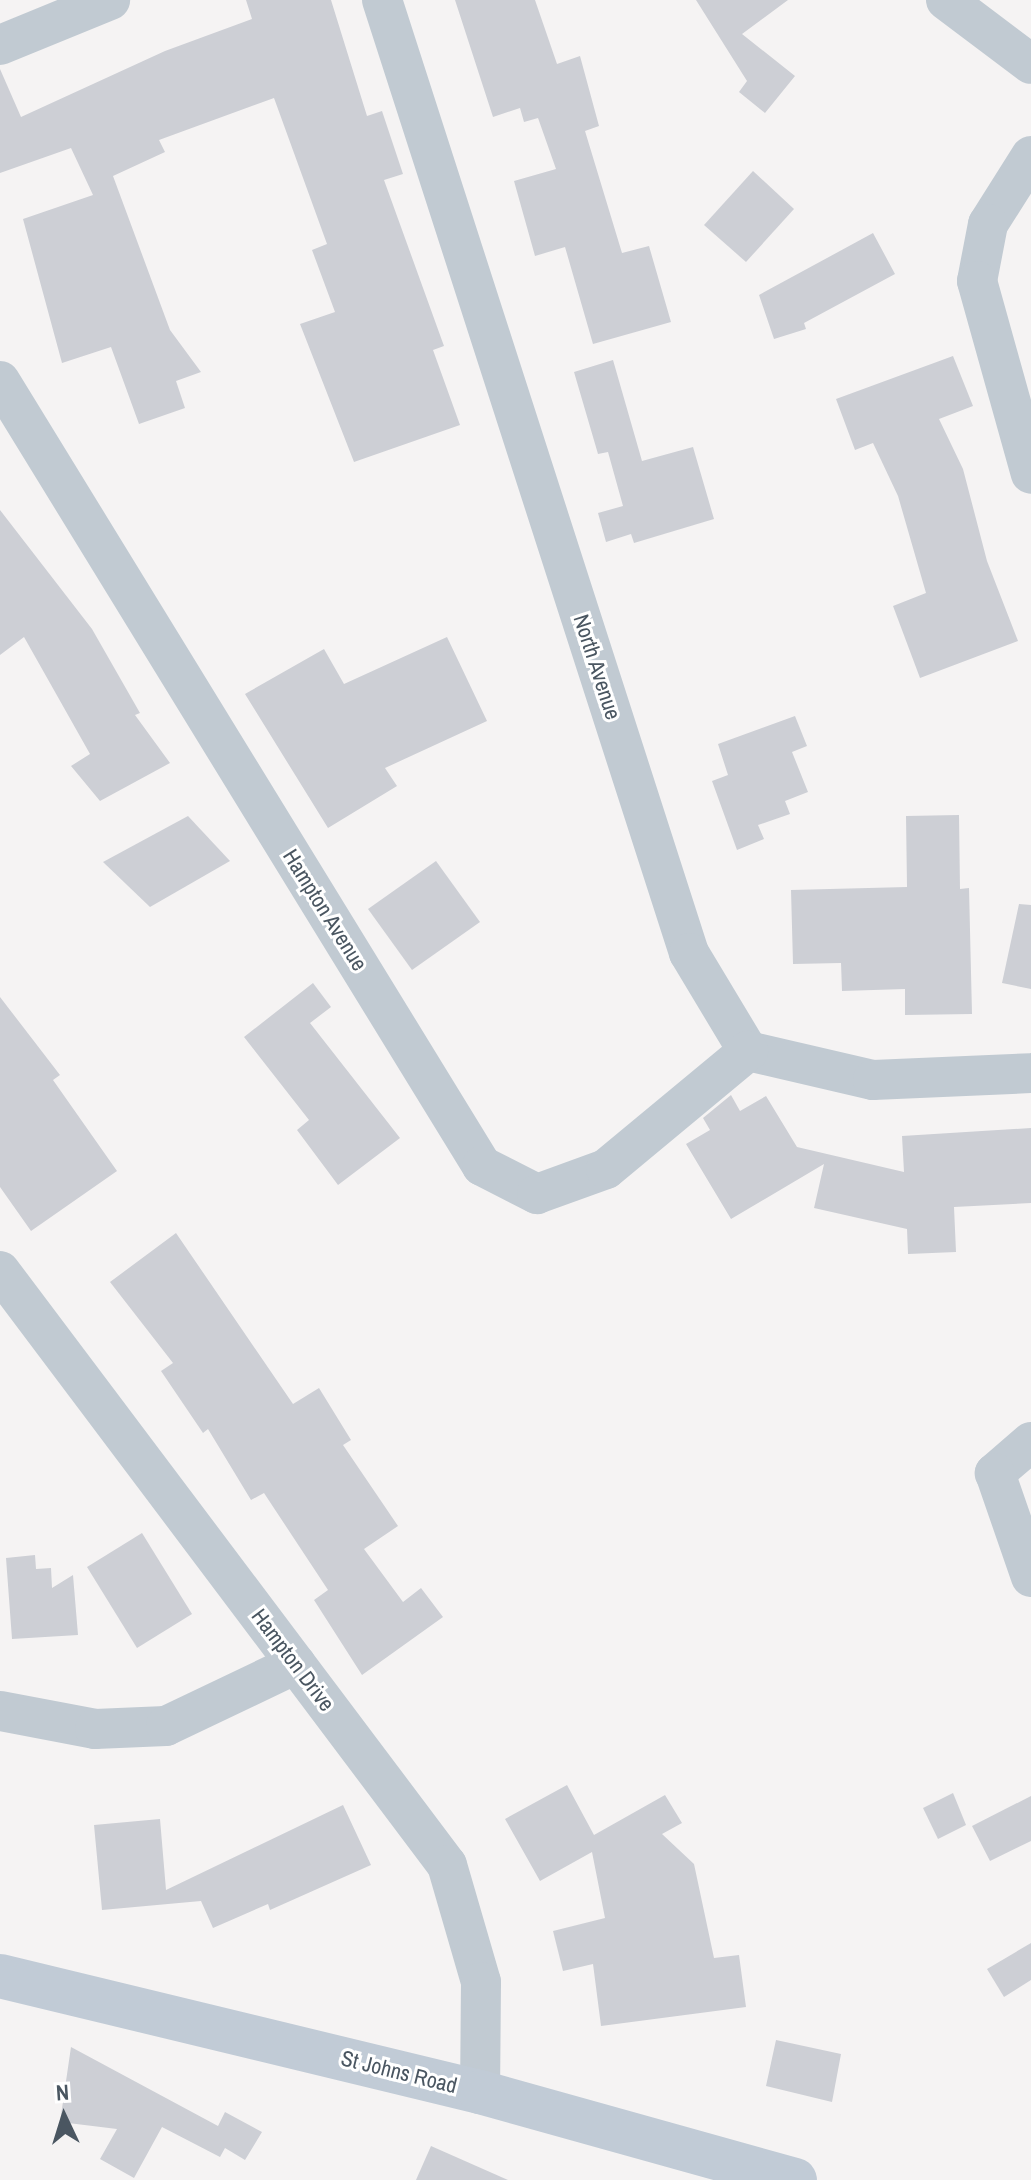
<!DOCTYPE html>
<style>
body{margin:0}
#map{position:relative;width:1031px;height:2180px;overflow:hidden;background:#f5f3f3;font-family:"Archivo Narrow",sans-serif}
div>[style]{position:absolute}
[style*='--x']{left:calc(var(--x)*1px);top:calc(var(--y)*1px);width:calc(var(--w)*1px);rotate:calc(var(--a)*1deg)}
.building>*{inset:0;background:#cdcfd5}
.street>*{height:40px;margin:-20px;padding:0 20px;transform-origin:20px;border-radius:20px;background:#c1cad2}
.secondary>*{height:44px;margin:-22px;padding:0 22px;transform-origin:22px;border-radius:22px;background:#c1cbd6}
span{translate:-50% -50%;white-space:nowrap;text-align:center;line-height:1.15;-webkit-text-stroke:6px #fff;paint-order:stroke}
.street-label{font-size:22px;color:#4a5661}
.north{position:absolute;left:24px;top:2076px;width:80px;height:80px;-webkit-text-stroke:6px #fff;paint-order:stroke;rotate:356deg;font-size:22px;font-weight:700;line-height:32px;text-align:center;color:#4a5661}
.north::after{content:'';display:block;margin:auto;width:28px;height:36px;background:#4a5661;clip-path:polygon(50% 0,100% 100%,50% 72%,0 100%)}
</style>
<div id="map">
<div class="building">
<i style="clip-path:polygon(246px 0,331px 0,367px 116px,382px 111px,403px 174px,384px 180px,444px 346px,433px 350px,460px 425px,354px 462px,300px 324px,335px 312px,312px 250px,327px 244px,274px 98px,159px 140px,165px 152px,113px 176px,170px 330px,201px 372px,176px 381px,185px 408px,139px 424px,111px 347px,62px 363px,23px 219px,93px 195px,71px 148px,0 173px,0 69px,21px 117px,165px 51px,252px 19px)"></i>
<i style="clip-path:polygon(455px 0,535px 0,557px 64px,580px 56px,599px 126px,585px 131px,622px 253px,649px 246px,671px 322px,593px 344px,565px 247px,535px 256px,514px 181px,556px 169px,538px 118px,524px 122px,520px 108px,493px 117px)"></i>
<i style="clip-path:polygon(696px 0,788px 0,742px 34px,795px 76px,765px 113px,739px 92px,747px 81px)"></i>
<i style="clip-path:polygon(753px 171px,794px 209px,746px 262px,704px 225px)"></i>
<i style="clip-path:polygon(873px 233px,895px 274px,804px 323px,806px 329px,774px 339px,759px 295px)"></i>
<i style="clip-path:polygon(953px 356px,973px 406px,939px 419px,963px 469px,987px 561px,1018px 641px,920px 678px,893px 606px,926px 593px,898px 496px,873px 443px,855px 450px,836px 399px)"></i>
<i style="clip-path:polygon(613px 360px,642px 461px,693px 447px,714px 519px,634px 543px,631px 534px,606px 542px,598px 513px,623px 506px,608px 452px,598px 454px,574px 372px)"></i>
<i style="clip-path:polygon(0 510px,92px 629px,140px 713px,135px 715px,170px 763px,100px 801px,71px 766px,90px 754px,24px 637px,0 655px)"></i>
<i style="clip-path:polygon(447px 637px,487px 721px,385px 768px,397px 786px,328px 828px,245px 694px,324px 649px,344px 684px)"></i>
<i style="clip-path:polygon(795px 716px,807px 746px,792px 752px,808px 792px,785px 801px,790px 814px,758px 825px,764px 839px,737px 850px,712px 781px,728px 775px,718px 744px)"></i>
<i style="clip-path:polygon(959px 815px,960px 889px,969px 888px,972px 1014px,905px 1015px,905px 989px,842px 991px,841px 963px,793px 964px,791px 890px,907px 887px,906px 816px)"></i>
<i style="clip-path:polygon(188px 816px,230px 861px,150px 907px,103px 862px)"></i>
<i style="clip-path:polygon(436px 861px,480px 922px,412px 970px,368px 909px)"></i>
<i style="clip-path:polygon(1019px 904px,1031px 905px,1031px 989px,1002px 983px)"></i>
<i style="clip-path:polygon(313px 983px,331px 1007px,310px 1023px,400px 1138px,338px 1185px,297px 1130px,309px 1120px,244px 1037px)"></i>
<i style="clip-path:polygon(0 997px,60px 1075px,53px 1080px,117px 1171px,31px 1231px,0 1187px)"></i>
<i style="clip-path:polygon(731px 1095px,740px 1111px,766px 1096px,797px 1147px,904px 1172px,902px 1136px,1031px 1128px,1031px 1203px,954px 1207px,956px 1252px,908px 1254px,907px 1229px,814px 1208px,824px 1164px,731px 1219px,686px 1144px,710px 1130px,703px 1118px)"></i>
<i style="clip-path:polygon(176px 1233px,293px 1404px,319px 1388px,351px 1440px,343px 1445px,398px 1526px,364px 1549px,403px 1602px,421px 1588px,443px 1617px,362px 1675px,314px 1600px,328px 1590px,264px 1493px,251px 1500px,208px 1429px,203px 1433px,161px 1371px,173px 1363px,110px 1282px)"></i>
<i style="clip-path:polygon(142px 1533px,192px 1614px,137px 1648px,87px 1567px)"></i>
<i style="clip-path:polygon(35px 1555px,36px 1569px,51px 1568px,52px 1588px,73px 1575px,78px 1635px,12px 1639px,6px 1558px)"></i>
<i style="clip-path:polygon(567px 1785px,594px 1835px,665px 1795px,682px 1823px,662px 1834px,694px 1864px,714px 1958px,739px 1955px,746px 2007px,601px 2026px,593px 1964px,563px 1971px,553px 1931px,605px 1918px,592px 1852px,540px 1881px,505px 1819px)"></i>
<i style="clip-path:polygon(953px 1793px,966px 1825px,938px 1839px,923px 1808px)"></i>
<i style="clip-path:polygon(1031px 1796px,1031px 1841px,990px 1861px,972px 1826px)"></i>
<i style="clip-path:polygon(343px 1805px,371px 1865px,270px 1910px,268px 1904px,213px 1928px,201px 1901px,102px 1910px,94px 1825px,160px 1819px,166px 1890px)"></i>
<i style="clip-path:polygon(1031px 1943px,1031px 1980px,1004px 1997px,987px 1969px)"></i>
<i style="clip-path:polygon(776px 2040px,841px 2054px,832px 2102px,766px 2086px)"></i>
<i style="clip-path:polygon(71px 2047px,218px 2126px,225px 2112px,262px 2132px,245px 2160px,225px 2148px,220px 2157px,162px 2127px,134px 2178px,100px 2159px,117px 2129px,60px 2122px)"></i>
<i style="clip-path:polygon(431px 2146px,508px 2180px,416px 2180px)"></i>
</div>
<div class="street">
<i style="--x:382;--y:0;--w:1001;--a:72.14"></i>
<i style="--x:689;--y:953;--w:114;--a:59"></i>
<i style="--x:748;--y:1051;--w:128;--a:13.1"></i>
<i style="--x:873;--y:1080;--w:158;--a:-2.5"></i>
<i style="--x:946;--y:0;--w:106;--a:37"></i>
<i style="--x:0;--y:45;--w:119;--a:-22.2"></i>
<i style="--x:1031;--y:156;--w:80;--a:122.3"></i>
<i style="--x:988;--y:224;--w:58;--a:100.9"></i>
<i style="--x:977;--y:281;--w:200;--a:74.4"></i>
<i style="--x:0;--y:381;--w:921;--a:58.45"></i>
<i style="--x:482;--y:1166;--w:62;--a:27"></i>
<i style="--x:537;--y:1194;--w:73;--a:-19.9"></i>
<i style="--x:606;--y:1169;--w:185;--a:-39.7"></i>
<i style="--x:0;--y:1271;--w:743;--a:53.04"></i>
<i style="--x:447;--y:1865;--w:122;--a:73.8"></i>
<i style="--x:481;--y:1982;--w:110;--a:90.5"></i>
<i style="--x:1031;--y:1442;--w:48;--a:139.3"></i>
<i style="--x:995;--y:1473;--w:110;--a:70.9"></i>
<i style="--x:0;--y:1711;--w:97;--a:10.7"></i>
<i style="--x:95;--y:1729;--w:71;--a:-2.4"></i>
<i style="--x:166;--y:1726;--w:144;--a:-25.5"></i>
</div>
<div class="secondary">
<i style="--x:0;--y:1976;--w:494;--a:13.6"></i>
<i style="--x:480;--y:2092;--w:327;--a:15.6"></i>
</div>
<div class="street-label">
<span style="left:597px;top:667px;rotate:72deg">North Avenue</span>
<span style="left:325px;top:910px;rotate:58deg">Hampton Avenue</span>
<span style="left:293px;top:1660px;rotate:53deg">Hampton Drive</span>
<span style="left:399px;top:2072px;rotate:14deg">St Johns Road</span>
</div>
<div class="north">N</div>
</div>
